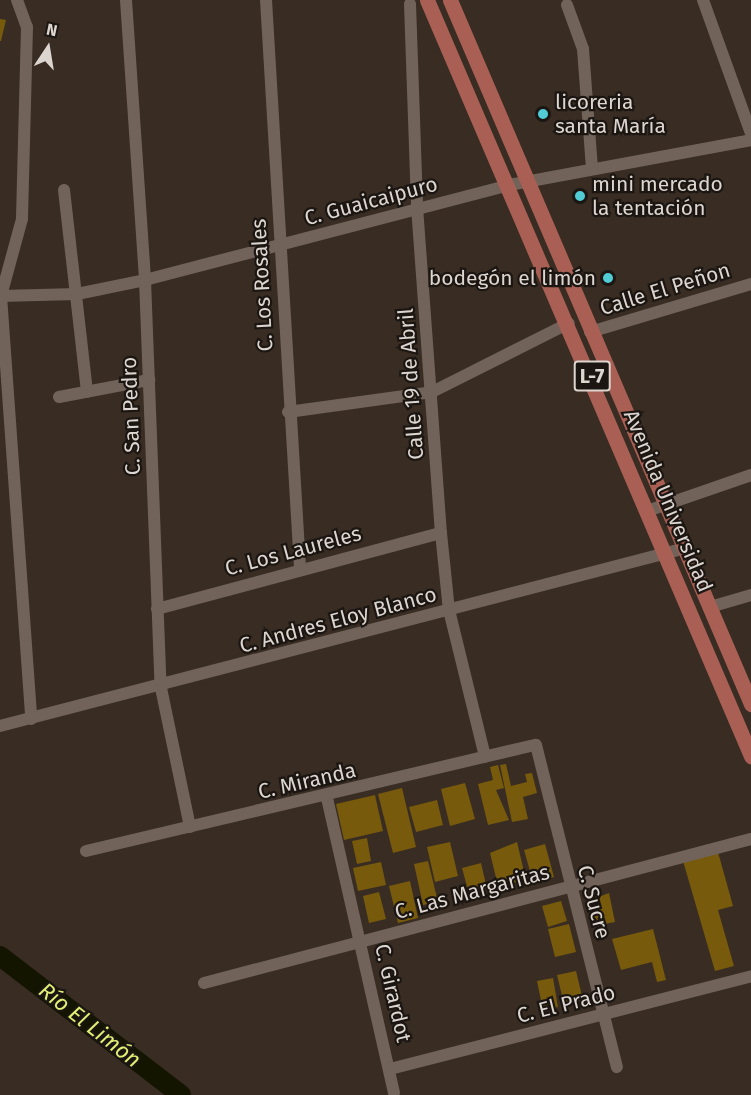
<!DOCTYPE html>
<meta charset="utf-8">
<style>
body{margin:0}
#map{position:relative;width:751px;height:1095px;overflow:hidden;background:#382c23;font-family:"Fira Sans",sans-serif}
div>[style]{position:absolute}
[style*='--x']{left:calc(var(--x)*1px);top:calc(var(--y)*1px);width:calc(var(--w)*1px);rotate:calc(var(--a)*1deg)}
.river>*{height:20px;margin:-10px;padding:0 10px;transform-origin:10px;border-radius:10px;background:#131500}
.building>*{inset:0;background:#775a0b}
.minor>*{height:12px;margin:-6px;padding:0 6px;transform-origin:6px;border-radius:6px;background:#716359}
.major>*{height:15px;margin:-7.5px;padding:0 7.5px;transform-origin:7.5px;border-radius:7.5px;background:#a95f54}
.dots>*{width:16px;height:16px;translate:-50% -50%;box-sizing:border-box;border:3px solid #1b1612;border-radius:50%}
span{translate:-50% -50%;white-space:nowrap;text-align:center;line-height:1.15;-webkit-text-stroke:4.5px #1b1612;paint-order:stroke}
.shield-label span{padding:2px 4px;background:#1b1612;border:2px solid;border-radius:4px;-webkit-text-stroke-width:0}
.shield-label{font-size:20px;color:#ddd5cf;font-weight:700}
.poi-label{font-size:21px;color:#ddd5cf}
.left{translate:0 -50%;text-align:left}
.right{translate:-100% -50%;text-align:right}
.street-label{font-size:21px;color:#ddd5cf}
.water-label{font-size:22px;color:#e1f075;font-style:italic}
.north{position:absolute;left:18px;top:18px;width:60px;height:60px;-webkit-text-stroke:4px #1b1612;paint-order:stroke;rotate:12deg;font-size:16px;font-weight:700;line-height:24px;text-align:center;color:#ddd5cf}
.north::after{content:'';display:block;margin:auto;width:21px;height:27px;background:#ddd5cf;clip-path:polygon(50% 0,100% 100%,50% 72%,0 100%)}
</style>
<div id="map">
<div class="river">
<i style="--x:0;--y:956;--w:228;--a:37.5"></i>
</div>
<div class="building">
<i style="clip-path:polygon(0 19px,6px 20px,1px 41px,0 41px)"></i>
<i style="clip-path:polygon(506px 764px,511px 786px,527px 782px,525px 774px,532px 773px,537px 793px,523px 797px,528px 819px,512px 822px,500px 765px)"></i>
<i style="clip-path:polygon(498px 765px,504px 788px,496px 790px,509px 820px,488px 825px,478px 784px,493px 780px,490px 767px)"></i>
<i style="clip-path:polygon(465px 783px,475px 819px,450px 826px,441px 789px)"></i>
<i style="clip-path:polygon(402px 788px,416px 847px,393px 853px,378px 794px)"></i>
<i style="clip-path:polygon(375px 795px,383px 831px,344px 840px,336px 804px)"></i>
<i style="clip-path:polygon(437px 800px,443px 825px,416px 832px,409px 807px)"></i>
<i style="clip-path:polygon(367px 838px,371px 861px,357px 864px,352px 841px)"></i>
<i style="clip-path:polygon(450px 842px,458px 876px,435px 882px,427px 847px)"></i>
<i style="clip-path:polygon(517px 842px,526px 880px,498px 886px,490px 853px)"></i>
<i style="clip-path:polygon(545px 844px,554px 877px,533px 882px,524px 850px)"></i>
<i style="clip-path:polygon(718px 852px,733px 906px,718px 910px,734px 966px,715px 971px,683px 861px)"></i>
<i style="clip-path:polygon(428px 861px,438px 902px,423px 905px,414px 864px)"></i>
<i style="clip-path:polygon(381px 862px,386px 885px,358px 891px,353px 868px)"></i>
<i style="clip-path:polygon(481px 863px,487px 889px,469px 894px,462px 868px)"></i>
<i style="clip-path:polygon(410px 881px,418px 918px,398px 923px,389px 886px)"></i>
<i style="clip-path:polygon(379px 892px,386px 919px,369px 923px,363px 896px)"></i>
<i style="clip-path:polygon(609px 893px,615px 922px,593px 926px,588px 901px)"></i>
<i style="clip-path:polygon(561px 901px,567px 921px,548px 927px,542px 906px)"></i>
<i style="clip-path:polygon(569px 924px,576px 952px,555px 957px,548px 929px)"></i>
<i style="clip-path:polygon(653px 929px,666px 980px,657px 982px,652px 962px,621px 970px,612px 939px)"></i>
<i style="clip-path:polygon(576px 971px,583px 1000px,564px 1004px,557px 975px)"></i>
<i style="clip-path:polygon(553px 978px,558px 1007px,543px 1010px,537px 981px)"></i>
</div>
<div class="minor">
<i style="--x:17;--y:0;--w:29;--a:70"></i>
<i style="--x:27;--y:27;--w:192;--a:91.5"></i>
<i style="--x:22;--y:219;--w:80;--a:105.3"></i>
<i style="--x:1;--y:296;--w:424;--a:85.9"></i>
<i style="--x:126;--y:0;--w:281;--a:86.1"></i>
<i style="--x:145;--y:280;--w:408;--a:87.8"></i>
<i style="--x:161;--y:688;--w:142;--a:78.2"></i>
<i style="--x:266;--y:0;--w:569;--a:86.57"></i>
<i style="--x:703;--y:0;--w:141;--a:70.2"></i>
<i style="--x:410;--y:4;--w:203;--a:88"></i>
<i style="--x:417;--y:207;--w:327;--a:85.8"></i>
<i style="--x:441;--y:533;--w:77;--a:84.1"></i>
<i style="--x:449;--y:610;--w:151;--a:76.2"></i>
<i style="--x:567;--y:5;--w:47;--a:70"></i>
<i style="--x:583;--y:49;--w:120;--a:85.7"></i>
<i style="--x:64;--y:190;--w:203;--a:83.5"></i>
<i style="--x:1;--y:296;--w:76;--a:-1.5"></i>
<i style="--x:77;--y:294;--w:69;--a:-11.6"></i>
<i style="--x:145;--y:280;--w:376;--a:-14.6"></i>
<i style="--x:509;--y:185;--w:246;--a:-10.5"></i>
<i style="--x:590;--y:332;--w:168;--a:-16.6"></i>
<i style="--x:59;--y:397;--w:92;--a:-10.7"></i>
<i style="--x:288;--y:412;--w:145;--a:-7.9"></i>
<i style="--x:432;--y:392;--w:153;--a:-26.7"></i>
<i style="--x:650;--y:510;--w:107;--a:-19.1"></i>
<i style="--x:710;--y:607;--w:43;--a:-16.3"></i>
<i style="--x:157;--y:609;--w:294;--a:-15"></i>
<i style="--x:0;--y:726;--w:709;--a:-14.55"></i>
<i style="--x:327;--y:798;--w:302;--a:77.2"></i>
<i style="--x:86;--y:851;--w:462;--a:-13.3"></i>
<i style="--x:536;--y:745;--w:332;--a:75.9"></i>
<i style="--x:204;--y:983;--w:566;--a:-14.75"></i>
<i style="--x:390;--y:1069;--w:373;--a:-14.4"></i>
</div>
<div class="major">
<i style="--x:427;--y:0;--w:823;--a:66.8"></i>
<i style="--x:450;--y:0;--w:766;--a:66.85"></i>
</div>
<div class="dots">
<i style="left:543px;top:114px;background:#51ccd4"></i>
<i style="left:580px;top:196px;background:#51ccd4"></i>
<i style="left:608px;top:278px;background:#51ccd4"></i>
</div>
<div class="shield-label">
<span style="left:592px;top:376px">L-7</span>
</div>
<div class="poi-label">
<span class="left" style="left:555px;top:114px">licoreria<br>santa María</span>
<span class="left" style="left:592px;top:196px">mini mercado<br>la tentación</span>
<span class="right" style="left:596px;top:278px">bodegón el limón</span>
</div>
<div class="street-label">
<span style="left:371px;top:201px;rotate:-15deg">C. Guaicaipuro</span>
<span style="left:262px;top:285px;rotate:-93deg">C. Los Rosales</span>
<span style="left:665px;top:289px;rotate:-17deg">Calle El Peñon</span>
<span style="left:411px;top:384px;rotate:-94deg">Calle 19 de Abril</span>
<span style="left:131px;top:416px;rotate:-92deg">C. San Pedro</span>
<span style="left:668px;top:501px;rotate:67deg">Avenida Universidad</span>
<span style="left:293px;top:551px;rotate:-15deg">C. Los Laureles</span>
<span style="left:338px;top:620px;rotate:-15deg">C. Andres Eloy Blanco</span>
<span style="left:307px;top:781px;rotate:-13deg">C. Miranda</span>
<span style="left:472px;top:892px;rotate:-15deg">C. Las Margaritas</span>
<span style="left:594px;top:902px;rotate:75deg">C. Sucre</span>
<span style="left:393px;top:993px;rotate:77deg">C. Girardot</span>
<span style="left:566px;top:1004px;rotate:-14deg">C. El Prado</span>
</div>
<div class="water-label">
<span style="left:90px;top:1025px;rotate:38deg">Río El Limón</span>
</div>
<div class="north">N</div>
</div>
